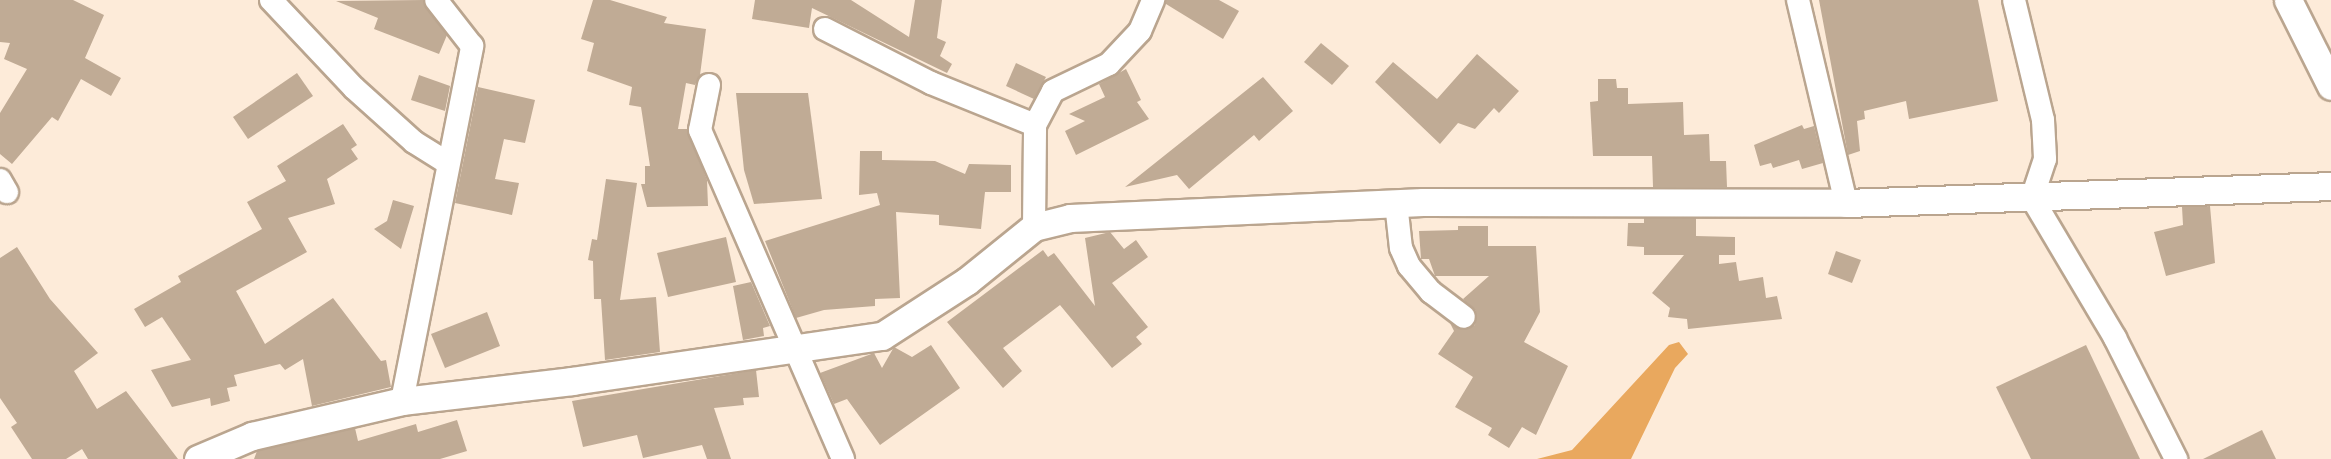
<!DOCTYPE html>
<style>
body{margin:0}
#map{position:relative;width:2331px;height:459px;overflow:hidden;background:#fdebd9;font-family:Overpass,sans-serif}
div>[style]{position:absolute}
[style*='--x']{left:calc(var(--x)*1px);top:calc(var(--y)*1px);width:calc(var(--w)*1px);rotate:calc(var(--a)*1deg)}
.forest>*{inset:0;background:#e9a85e}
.building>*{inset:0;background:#c0ab95}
.roads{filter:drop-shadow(2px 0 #baa58f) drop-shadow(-2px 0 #baa58f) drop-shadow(0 2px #baa58f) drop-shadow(0 -2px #baa58f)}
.minor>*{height:22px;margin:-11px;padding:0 11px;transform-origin:11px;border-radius:11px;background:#fff}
.tertiary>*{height:27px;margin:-13.5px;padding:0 13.5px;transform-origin:13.5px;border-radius:13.5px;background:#fff}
span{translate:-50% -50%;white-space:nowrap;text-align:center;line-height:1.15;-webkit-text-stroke:6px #fff;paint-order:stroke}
</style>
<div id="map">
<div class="forest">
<i style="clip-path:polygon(1679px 342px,1688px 354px,1675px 368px,1631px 459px,1537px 459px,1572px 450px,1669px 345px)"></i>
</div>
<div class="building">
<i style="clip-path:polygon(0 0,73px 0,104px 15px,85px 58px,121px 78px,111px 96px,81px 79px,58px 121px,52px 117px,12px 164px,0 154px,0 113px,27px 69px,4px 59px,10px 43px,0 42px)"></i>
<i style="clip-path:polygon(423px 0,447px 35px,439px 54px,374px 29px,378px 18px,336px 1px)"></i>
<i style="clip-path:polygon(593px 0,610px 0,667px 17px,664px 23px,706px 29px,700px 75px,695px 85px,686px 83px,678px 129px,687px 129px,707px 180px,708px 206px,647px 207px,641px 184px,645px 184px,645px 166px,650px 166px,641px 107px,629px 105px,632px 87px,587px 71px,594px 43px,581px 39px)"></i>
<i style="clip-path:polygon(755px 0,851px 0,909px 37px,915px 0,942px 0,937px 38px,946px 42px,940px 56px,952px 64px,947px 73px,812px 8px,809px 28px,752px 19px)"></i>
<i style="clip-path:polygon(1166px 0,1219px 0,1239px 11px,1223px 39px,1166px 4px)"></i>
<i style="clip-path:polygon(1819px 0,1978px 0,1998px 101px,1909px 119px,1906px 101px,1864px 111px,1865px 119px,1857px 121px,1860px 151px,1848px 155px)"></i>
<i style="clip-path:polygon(1321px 43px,1349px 66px,1332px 85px,1304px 62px)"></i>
<i style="clip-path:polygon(1477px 54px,1519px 91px,1499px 113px,1494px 108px,1475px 129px,1458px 123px,1440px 144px,1375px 82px,1393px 62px,1437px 99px)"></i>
<i style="clip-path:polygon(1016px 63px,1046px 77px,1034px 99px,1006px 86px)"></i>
<i style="clip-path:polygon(1126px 69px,1141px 100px,1137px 102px,1149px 119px,1076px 155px,1065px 131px,1085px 121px,1069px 114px,1105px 97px,1099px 84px)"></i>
<i style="clip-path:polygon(297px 73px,313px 96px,248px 139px,233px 117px)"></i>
<i style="clip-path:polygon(419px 75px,450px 86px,445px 111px,411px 100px)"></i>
<i style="clip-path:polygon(1263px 77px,1293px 111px,1259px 141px,1254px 135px,1189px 189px,1177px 175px,1125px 187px)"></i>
<i style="clip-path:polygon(1598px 79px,1616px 79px,1617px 88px,1628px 88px,1628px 104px,1683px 102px,1684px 135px,1709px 134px,1710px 161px,1726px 161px,1727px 187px,1653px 187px,1652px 156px,1593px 156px,1590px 102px,1598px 101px)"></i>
<i style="clip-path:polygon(478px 87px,535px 100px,525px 143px,504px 139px,495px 179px,519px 183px,512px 215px,455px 203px)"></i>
<i style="clip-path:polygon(736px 93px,808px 93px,822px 199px,754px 204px,744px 170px)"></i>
<i style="clip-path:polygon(343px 124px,357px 145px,351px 149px,358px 159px,327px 179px,335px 204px,288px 218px,307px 252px,236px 291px,265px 344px,333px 298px,381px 361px,386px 360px,391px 387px,312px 406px,303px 359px,285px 370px,280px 364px,234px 375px,237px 386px,227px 388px,230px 401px,211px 406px,210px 398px,172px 407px,151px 370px,191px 360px,162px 317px,145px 327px,134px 309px,181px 282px,178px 276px,262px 229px,247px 202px,286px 181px,277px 166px)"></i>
<i style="clip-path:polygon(1802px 125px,1804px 129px,1814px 126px,1823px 163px,1802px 169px,1799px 160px,1773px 168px,1771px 163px,1760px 166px,1754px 145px)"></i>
<i style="clip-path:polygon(860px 151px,882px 151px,882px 160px,935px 161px,965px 174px,969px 164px,1011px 165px,1011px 192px,985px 192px,981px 229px,939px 225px,939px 215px,896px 212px,900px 298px,875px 299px,875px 306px,824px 310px,796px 318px,765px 241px,880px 205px,877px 193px,859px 195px)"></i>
<i style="clip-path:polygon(606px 179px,637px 183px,620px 300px,656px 297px,660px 352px,605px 360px,601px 299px,594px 299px,593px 261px,588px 260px,592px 239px,597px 240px)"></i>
<i style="clip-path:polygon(393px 200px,414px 206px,401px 249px,374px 229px,387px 221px)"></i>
<i style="clip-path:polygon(2210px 206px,2215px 263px,2166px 276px,2154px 232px,2183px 225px,2182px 207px)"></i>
<i style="clip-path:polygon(1644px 218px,1696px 218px,1696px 236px,1735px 237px,1735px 255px,1719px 255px,1719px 264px,1736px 262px,1739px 281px,1763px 277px,1766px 298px,1777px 296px,1782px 319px,1688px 329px,1687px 319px,1668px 317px,1670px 308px,1652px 293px,1684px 255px,1644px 255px,1644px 247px,1627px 246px,1628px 223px,1644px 223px)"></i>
<i style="clip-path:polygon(1458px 226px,1488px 226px,1488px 246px,1536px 246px,1540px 312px,1524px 342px,1568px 366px,1536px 435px,1522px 427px,1509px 448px,1488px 435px,1492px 428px,1455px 407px,1473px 377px,1438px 354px,1454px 331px,1450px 323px,1463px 330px,1475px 325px,1476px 311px,1463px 299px,1489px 276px,1435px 276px,1429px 259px,1421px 259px,1419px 231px,1458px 230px)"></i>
<i style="clip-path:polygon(1110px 232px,1124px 249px,1136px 240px,1148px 257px,1112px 283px,1148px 327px,1136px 337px,1142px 344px,1112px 368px,1060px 305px,1003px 348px,1022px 371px,1003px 388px,947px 322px,1043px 250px,1048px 257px,1054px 253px,1095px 306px,1085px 238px)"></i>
<i style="clip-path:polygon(726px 237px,736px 282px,668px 297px,657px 253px)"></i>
<i style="clip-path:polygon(17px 247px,50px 299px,98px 353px,74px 371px,97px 409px,126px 391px,178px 459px,88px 459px,82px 449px,66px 459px,32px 459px,11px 427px,17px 423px,0 398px,0 258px)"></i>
<i style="clip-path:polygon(1836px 251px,1861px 260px,1852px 283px,1828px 274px)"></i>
<i style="clip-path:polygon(751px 282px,770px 326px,763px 328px,764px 336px,743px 340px,733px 286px)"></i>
<i style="clip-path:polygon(487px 312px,500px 346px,445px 368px,431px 334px)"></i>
<i style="clip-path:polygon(931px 345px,960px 388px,880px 445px,847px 399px,834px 404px,820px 373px,874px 353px,882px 368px,894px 347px,912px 357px)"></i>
<i style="clip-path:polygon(2086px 345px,2140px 459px,2031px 459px,1996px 387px)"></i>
<i style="clip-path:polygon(756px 370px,759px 397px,743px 398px,744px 405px,714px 408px,731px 459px,707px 459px,702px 445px,643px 458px,637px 435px,583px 447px,572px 401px)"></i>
<i style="clip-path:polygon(457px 420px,467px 451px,440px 459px,254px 459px,257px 451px,355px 428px,358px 441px,416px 424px,418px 432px)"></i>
<i style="clip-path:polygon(2262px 430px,2276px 459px,2203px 459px)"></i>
</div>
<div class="roads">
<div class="minor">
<i style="--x:271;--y:0;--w:121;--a:46.7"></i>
<i style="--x:354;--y:88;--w:81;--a:42"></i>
<i style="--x:414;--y:142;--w:39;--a:32"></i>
<i style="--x:1798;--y:0;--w:209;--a:76.7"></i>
<i style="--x:2014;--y:0;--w:123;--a:76.4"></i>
<i style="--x:2043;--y:120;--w:39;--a:87"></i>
<i style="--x:2045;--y:159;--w:41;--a:108.4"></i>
<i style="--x:2032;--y:198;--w:163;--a:59.3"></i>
<i style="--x:2115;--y:338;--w:136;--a:63.2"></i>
<i style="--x:825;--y:29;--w:119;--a:27"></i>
<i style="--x:931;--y:83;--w:112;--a:22"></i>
<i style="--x:709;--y:85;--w:46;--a:101.3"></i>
<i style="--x:700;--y:130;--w:359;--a:66.5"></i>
<i style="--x:0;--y:180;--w:14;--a:60"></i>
<i style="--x:1396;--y:203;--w:45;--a:83.7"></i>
<i style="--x:1401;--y:248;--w:20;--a:66"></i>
<i style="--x:1409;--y:266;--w:34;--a:50"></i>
<i style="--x:1431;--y:292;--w:41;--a:37.1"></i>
<i style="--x:1034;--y:227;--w:102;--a:-89.4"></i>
<i style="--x:1035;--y:125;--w:38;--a:-62"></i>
<i style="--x:1053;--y:91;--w:62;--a:-25.7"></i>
<i style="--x:1109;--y:64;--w:45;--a:-46.8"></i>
<i style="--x:1140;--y:31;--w:34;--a:-67"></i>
<i style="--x:402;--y:401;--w:362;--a:-78.8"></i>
<i style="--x:472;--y:46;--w:58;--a:-128"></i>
</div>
<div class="tertiary">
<i style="--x:2288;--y:0;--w:96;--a:63.4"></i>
<i style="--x:198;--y:459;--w:59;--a:-23.1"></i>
<i style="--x:252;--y:436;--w:154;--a:-13.1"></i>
<i style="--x:402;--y:401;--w:171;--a:-6.7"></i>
<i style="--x:572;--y:381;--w:313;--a:-8.3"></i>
<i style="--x:882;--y:336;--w:101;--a:-32.9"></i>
<i style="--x:967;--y:281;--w:86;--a:-38.9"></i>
<i style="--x:1034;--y:227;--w:37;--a:-14"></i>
<i style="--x:1070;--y:218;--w:353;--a:-2.6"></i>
<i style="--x:1423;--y:202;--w:423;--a:0.1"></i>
<i style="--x:1846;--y:203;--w:485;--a:-2"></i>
</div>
</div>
</div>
